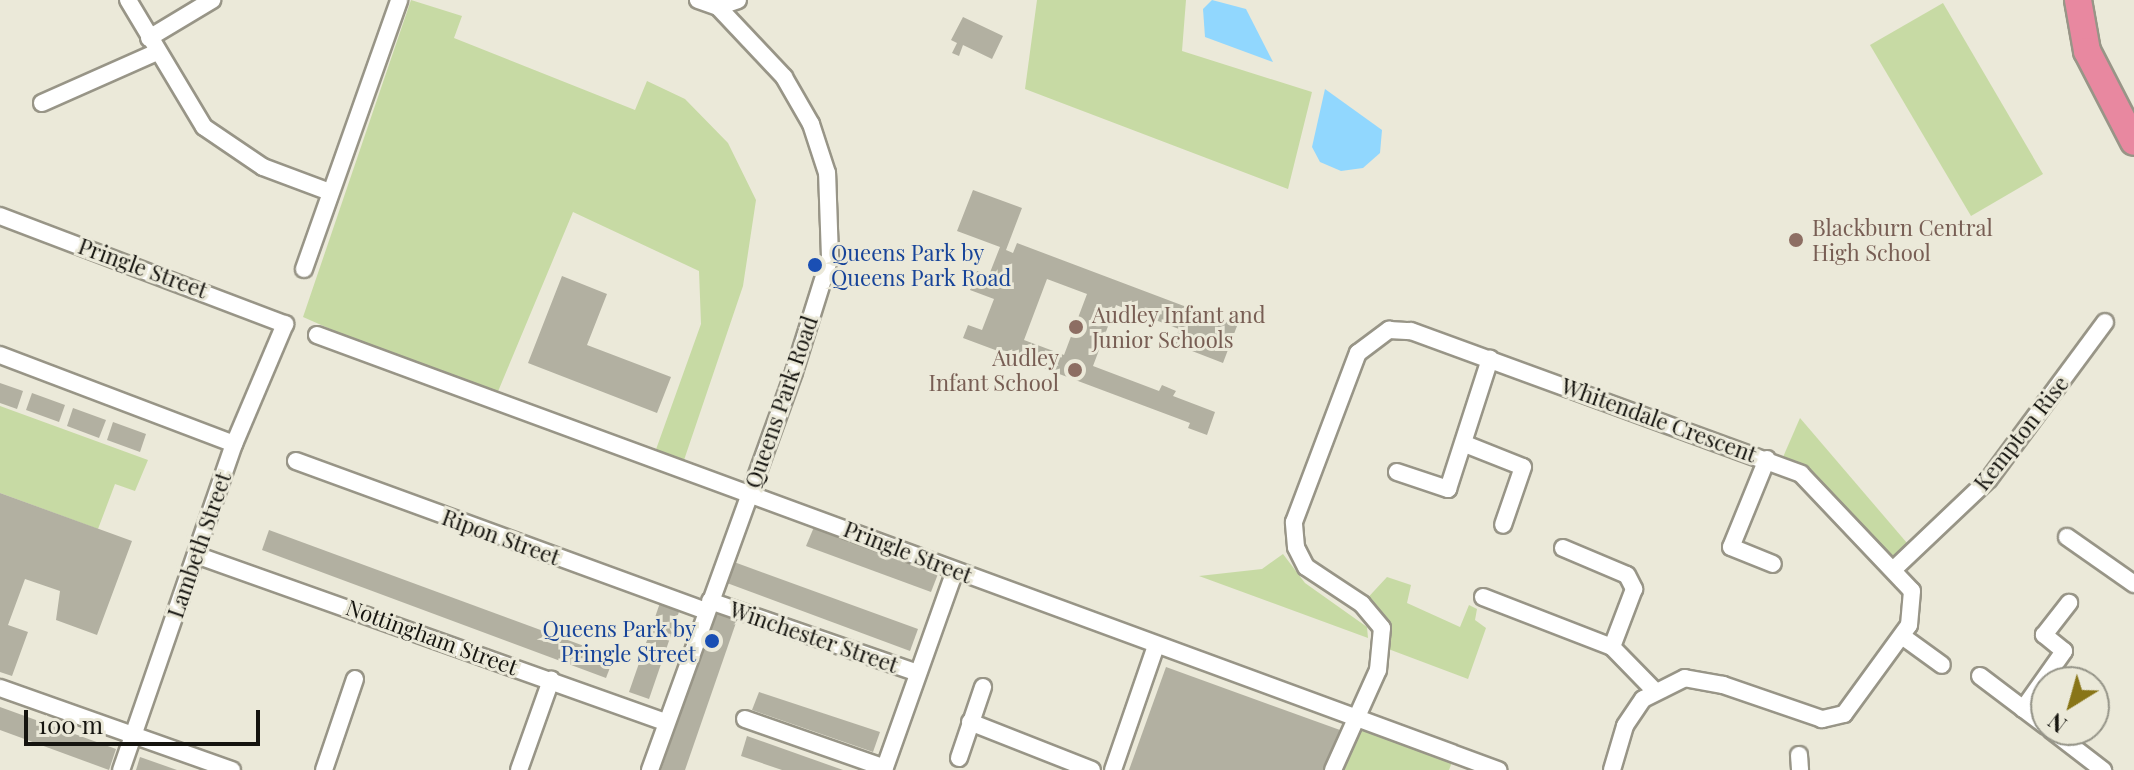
<!DOCTYPE html>
<style>
body{margin:0}
#map{position:relative;width:2134px;height:770px;overflow:hidden;background:#ebe9d9;font-family:"Playfair Display",serif}
div>[style]{position:absolute}
[style*='--x']{left:calc(var(--x)*1px);top:calc(var(--y)*1px);width:calc(var(--w)*1px);rotate:calc(var(--a)*1deg)}
.green>*{inset:0;background:#c7daa4}
.water>*{inset:0;background:#91d7fe}
.building>*{inset:0;background:#b2b0a1}
.roads{filter:drop-shadow(2px 0 #989587) drop-shadow(-2px 0 #989587) drop-shadow(0 2px #989587) drop-shadow(0 -2px #989587)}
.minor>*{height:16px;margin:-8px;padding:0 8px;transform-origin:8px;border-radius:8px;background:#fff}
.trunk>*{height:26px;margin:-13px;padding:0 13px;transform-origin:13px;border-radius:13px;background:#e888a0}
.dots>*{width:22px;height:22px;translate:-50% -50%;box-sizing:border-box;border:4px solid #ebe9d9;border-radius:50%}
span{translate:-50% -50%;white-space:nowrap;text-align:center;line-height:1.15;-webkit-text-stroke:6px #ebe9d9;paint-order:stroke}
.education-label{font-size:22px;color:#785e54}
.left{translate:0 -50%;text-align:left}
.right{translate:-100% -50%;text-align:right}
.transit-label{font-size:22px;color:#164399}
.street-label{font-size:22px;color:#15140f}
.north{position:absolute;left:2030px;top:666px;width:80px;height:80px;box-sizing:border-box;background:#ebe9d9;border:2px solid #959488;border-radius:50%;rotate:217deg;font-size:22px;font-weight:700;line-height:32px;text-align:center;color:#15140f}
.north::after{content:'';display:block;margin:auto;width:28px;height:36px;background:#887518;clip-path:polygon(50% 0,100% 100%,50% 72%,0 100%)}
.scale{position:absolute;left:24px;top:710px;width:236px;height:36px;box-sizing:border-box;border:4px solid #15140f;border-top:0;padding-left:10px;font-size:24px;line-height:28px;white-space:nowrap;color:#15140f;-webkit-text-stroke:6px #ebe9d9;paint-order:stroke}
</style>
<div id="map">
<div class="green">
<i style="clip-path:polygon(411px 0,462px 16px,454px 38px,635px 110px,647px 81px,685px 99px,728px 143px,756px 200px,743px 286px,682px 466px,654px 455px,701px 324px,699px 271px,573px 212px,494px 401px,303px 317px)"></i>
<i style="clip-path:polygon(1037px 0,1186px 0,1182px 51px,1312px 92px,1288px 189px,1025px 89px)"></i>
<i style="clip-path:polygon(1943px 3px,2043px 174px,1971px 216px,1870px 45px)"></i>
<i style="clip-path:polygon(0 406px,148px 460px,135px 491px,115px 484px,98px 529px,0 493px)"></i>
<i style="clip-path:polygon(1800px 418px,1913px 550px,1893px 570px,1780px 464px)"></i>
<i style="clip-path:polygon(1283px 554px,1305px 583px,1367px 627px,1368px 638px,1199px 576px,1262px 569px)"></i>
<i style="clip-path:polygon(1387px 577px,1411px 585px,1407px 603px,1460px 627px,1469px 605px,1477px 609px,1475px 620px,1486px 628px,1468px 679px,1383px 647px,1362px 604px)"></i>
<i style="clip-path:polygon(1354px 719px,1454px 757px,1449px 770px,1335px 770px)"></i>
</div>
<div class="water">
<i style="clip-path:polygon(1212px 0,1246px 9px,1273px 62px,1205px 37px,1203px 9px)"></i>
<i style="clip-path:polygon(1325px 89px,1382px 130px,1380px 153px,1363px 168px,1341px 171px,1320px 162px,1312px 147px)"></i>
</div>
<div class="building">
<i style="clip-path:polygon(963px 17px,1003px 36px,992px 59px,963px 45px,959px 56px,952px 53px,957px 43px,951px 40px)"></i>
<i style="clip-path:polygon(evenodd,973px 190px,1022px 208px,1006px 250px,1013px 253px,1017px 243px,1237px 326px,1223px 363px,1174px 344px,1179px 329px,1116px 305px,1093px 366px,1159px 391px,1162px 385px,1176px 391px,1173px 396px,1215px 412px,1207px 435px,1188px 428px,1190px 423px,963px 338px,968px 325px,982px 330px,994px 299px,970px 290px,977px 271px,989px 275px,1000px 247px,957px 231px,973px 190px,1047px 279px,1087px 294px,1064px 355px,1024px 340px,1047px 279px)"></i>
<i style="clip-path:polygon(562px 276px,607px 294px,587px 345px,671px 377px,657px 413px,528px 363px)"></i>
<i style="clip-path:polygon(0 383px,23px 391px,17px 409px,0 403px)"></i>
<i style="clip-path:polygon(32px 393px,65px 405px,59px 422px,26px 410px)"></i>
<i style="clip-path:polygon(73px 408px,106px 420px,99px 438px,67px 426px)"></i>
<i style="clip-path:polygon(113px 422px,146px 434px,140px 452px,107px 440px)"></i>
<i style="clip-path:polygon(0 493px,132px 541px,97px 635px,56px 620px,60px 591px,25px 579px,8px 625px,28px 632px,12px 676px,0 672px)"></i>
<i style="clip-path:polygon(814px 527px,938px 574px,931px 592px,806px 546px)"></i>
<i style="clip-path:polygon(269px 530px,614px 657px,606px 678px,262px 550px)"></i>
<i style="clip-path:polygon(734px 562px,918px 629px,910px 651px,727px 583px)"></i>
<i style="clip-path:polygon(661px 600px,681px 606px,649px 699px,629px 692px)"></i>
<i style="clip-path:polygon(718px 607px,739px 614px,685px 770px,661px 770px)"></i>
<i style="clip-path:polygon(1166px 667px,1340px 730px,1325px 770px,1129px 770px)"></i>
<i style="clip-path:polygon(759px 692px,880px 732px,873px 752px,752px 710px)"></i>
<i style="clip-path:polygon(0 707px,116px 749px,109px 770px,0 730px)"></i>
<i style="clip-path:polygon(747px 736px,843px 770px,782px 770px,741px 756px)"></i>
<i style="clip-path:polygon(140px 757px,177px 770px,136px 770px)"></i>
</div>
<div class="roads">
<div class="minor">
<i style="--x:128;--y:0;--w:148;--a:59.1"></i>
<i style="--x:204;--y:127;--w:71;--a:34.1"></i>
<i style="--x:263;--y:167;--w:72;--a:20.5"></i>
<i style="--x:698;--y:0;--w:21;--a:19"></i>
<i style="--x:718;--y:7;--w:21;--a:-19"></i>
<i style="--x:149;--y:38;--w:74;--a:-31.1"></i>
<i style="--x:42;--y:103;--w:124;--a:-23.9"></i>
<i style="--x:0;--y:216;--w:305;--a:20.8"></i>
<i style="--x:285;--y:324;--w:130;--a:113"></i>
<i style="--x:234;--y:444;--w:345;--a:109.1"></i>
<i style="--x:304;--y:269;--w:285;--a:-70.5"></i>
<i style="--x:317;--y:335;--w:1259;--a:20.22"></i>
<i style="--x:0;--y:355;--w:250;--a:20.8"></i>
<i style="--x:1465;--y:444;--w:62;--a:21.6"></i>
<i style="--x:1523;--y:467;--w:61;--a:109"></i>
<i style="--x:1767;--y:459;--w:95;--a:112.2"></i>
<i style="--x:1731;--y:547;--w:45;--a:22"></i>
<i style="--x:296;--y:461;--w:437;--a:20.1"></i>
<i style="--x:1397;--y:472;--w:54;--a:18.4"></i>
<i style="--x:1448;--y:489;--w:137;--a:-72.1"></i>
<i style="--x:2067;--y:537;--w:82;--a:35"></i>
<i style="--x:1563;--y:548;--w:69;--a:22.9"></i>
<i style="--x:1627;--y:575;--w:16;--a:63"></i>
<i style="--x:1634;--y:589;--w:62;--a:110.8"></i>
<i style="--x:196;--y:555;--w:499;--a:19.6"></i>
<i style="--x:1893;--y:570;--w:132;--a:-43.5"></i>
<i style="--x:1989;--y:479;--w:195;--a:-53.5"></i>
<i style="--x:1483;--y:597;--w:138;--a:21.2"></i>
<i style="--x:1612;--y:647;--w:62;--a:45.7"></i>
<i style="--x:710;--y:601;--w:220;--a:19.1"></i>
<i style="--x:1902;--y:636;--w:49;--a:35.9"></i>
<i style="--x:1980;--y:676;--w:83;--a:37.1"></i>
<i style="--x:0;--y:688;--w:246;--a:19.5"></i>
<i style="--x:2023;--y:709;--w:71;--a:-54.7"></i>
<i style="--x:2064;--y:651;--w:26;--a:-141"></i>
<i style="--x:2044;--y:635;--w:41;--a:-52"></i>
<i style="--x:745;--y:719;--w:148;--a:19.3"></i>
<i style="--x:970;--y:722;--w:131;--a:21.5"></i>
<i style="--x:2051;--y:730;--w:66;--a:37.6"></i>
<i style="--x:1799;--y:755;--w:15;--a:86"></i>
<i style="--x:959;--y:758;--w:75;--a:-71.3"></i>
<i style="--x:324;--y:770;--w:96;--a:-71.2"></i>
<i style="--x:519;--y:770;--w:96;--a:-70.4"></i>
<i style="--x:650;--y:770;--w:423;--a:-70.1"></i>
<i style="--x:794;--y:372;--w:121;--a:-72.6"></i>
<i style="--x:830;--y:257;--w:84;--a:-92"></i>
<i style="--x:827;--y:173;--w:52;--a:-108.1"></i>
<i style="--x:811;--y:124;--w:54;--a:-119.9"></i>
<i style="--x:784;--y:77;--w:96;--a:-133.3"></i>
<i style="--x:884;--y:770;--w:211;--a:-70.4"></i>
<i style="--x:1113;--y:770;--w:131;--a:-70.9"></i>
<i style="--x:1333;--y:770;--w:110;--a:-65.8"></i>
<i style="--x:1378;--y:670;--w:42;--a:-84.6"></i>
<i style="--x:1382;--y:628;--w:31;--a:-130"></i>
<i style="--x:1362;--y:604;--w:67;--a:-146.5"></i>
<i style="--x:1306;--y:567;--w:22;--a:-117"></i>
<i style="--x:1296;--y:547;--w:25;--a:-95"></i>
<i style="--x:1294;--y:522;--w:181;--a:-69.3"></i>
<i style="--x:1358;--y:353;--w:39;--a:-37"></i>
<i style="--x:1389;--y:330;--w:22;--a:3"></i>
<i style="--x:1411;--y:331;--w:415;--a:20.1"></i>
<i style="--x:1801;--y:474;--w:161;--a:46.5"></i>
<i style="--x:1912;--y:591;--w:34;--a:95"></i>
<i style="--x:1909;--y:625;--w:110;--a:126.1"></i>
<i style="--x:1844;--y:714;--w:23;--a:167"></i>
<i style="--x:1822;--y:719;--w:105;--a:-161"></i>
<i style="--x:1723;--y:685;--w:39;--a:-170"></i>
<i style="--x:1685;--y:678;--w:47;--a:153.4"></i>
<i style="--x:1643;--y:699;--w:32;--a:124"></i>
<i style="--x:1625;--y:726;--w:46;--a:106.5"></i>
</div>
<div class="trunk">
<i style="--x:2078;--y:0;--w:52;--a:80"></i>
<i style="--x:2087;--y:51;--w:102;--a:62.7"></i>
</div>
</div>
<div class="dots">
<i style="left:1796px;top:240px;background:#8d6e63"></i>
<i style="left:815px;top:265px;background:#1a4fb4"></i>
<i style="left:1076px;top:327px;background:#8d6e63"></i>
<i style="left:1075px;top:370px;background:#8d6e63"></i>
<i style="left:712px;top:641px;background:#1a4fb4"></i>
</div>
<div class="education-label">
<span class="left" style="left:1812px;top:240px">Blackburn Central<br>High School</span>
<span class="left" style="left:1092px;top:327px">Audley Infant and<br>Junior Schools</span>
<span class="right" style="left:1059px;top:370px">Audley<br>Infant School</span>
</div>
<div class="transit-label">
<span class="left" style="left:831px;top:265px">Queens Park by<br>Queens Park Road</span>
<span class="right" style="left:696px;top:641px">Queens Park by<br>Pringle Street</span>
</div>
<div class="street-label">
<span style="left:143px;top:268px;rotate:20deg">Pringle Street</span>
<span style="left:781px;top:402px;rotate:-71deg">Queens Park Road</span>
<span style="left:1659px;top:420px;rotate:20deg">Whitendale Crescent</span>
<span style="left:2021px;top:433px;rotate:-52deg">Kempton Rise</span>
<span style="left:501px;top:537px;rotate:20deg">Ripon Street</span>
<span style="left:199px;top:545px;rotate:-71deg">Lambeth Street</span>
<span style="left:908px;top:552px;rotate:21deg">Pringle Street</span>
<span style="left:432px;top:637px;rotate:20deg">Nottingham Street</span>
<span style="left:814px;top:637px;rotate:19deg">Winchester Street</span>
</div>
<div class="north">N</div>
<div class="scale">100 m</div>
</div>
